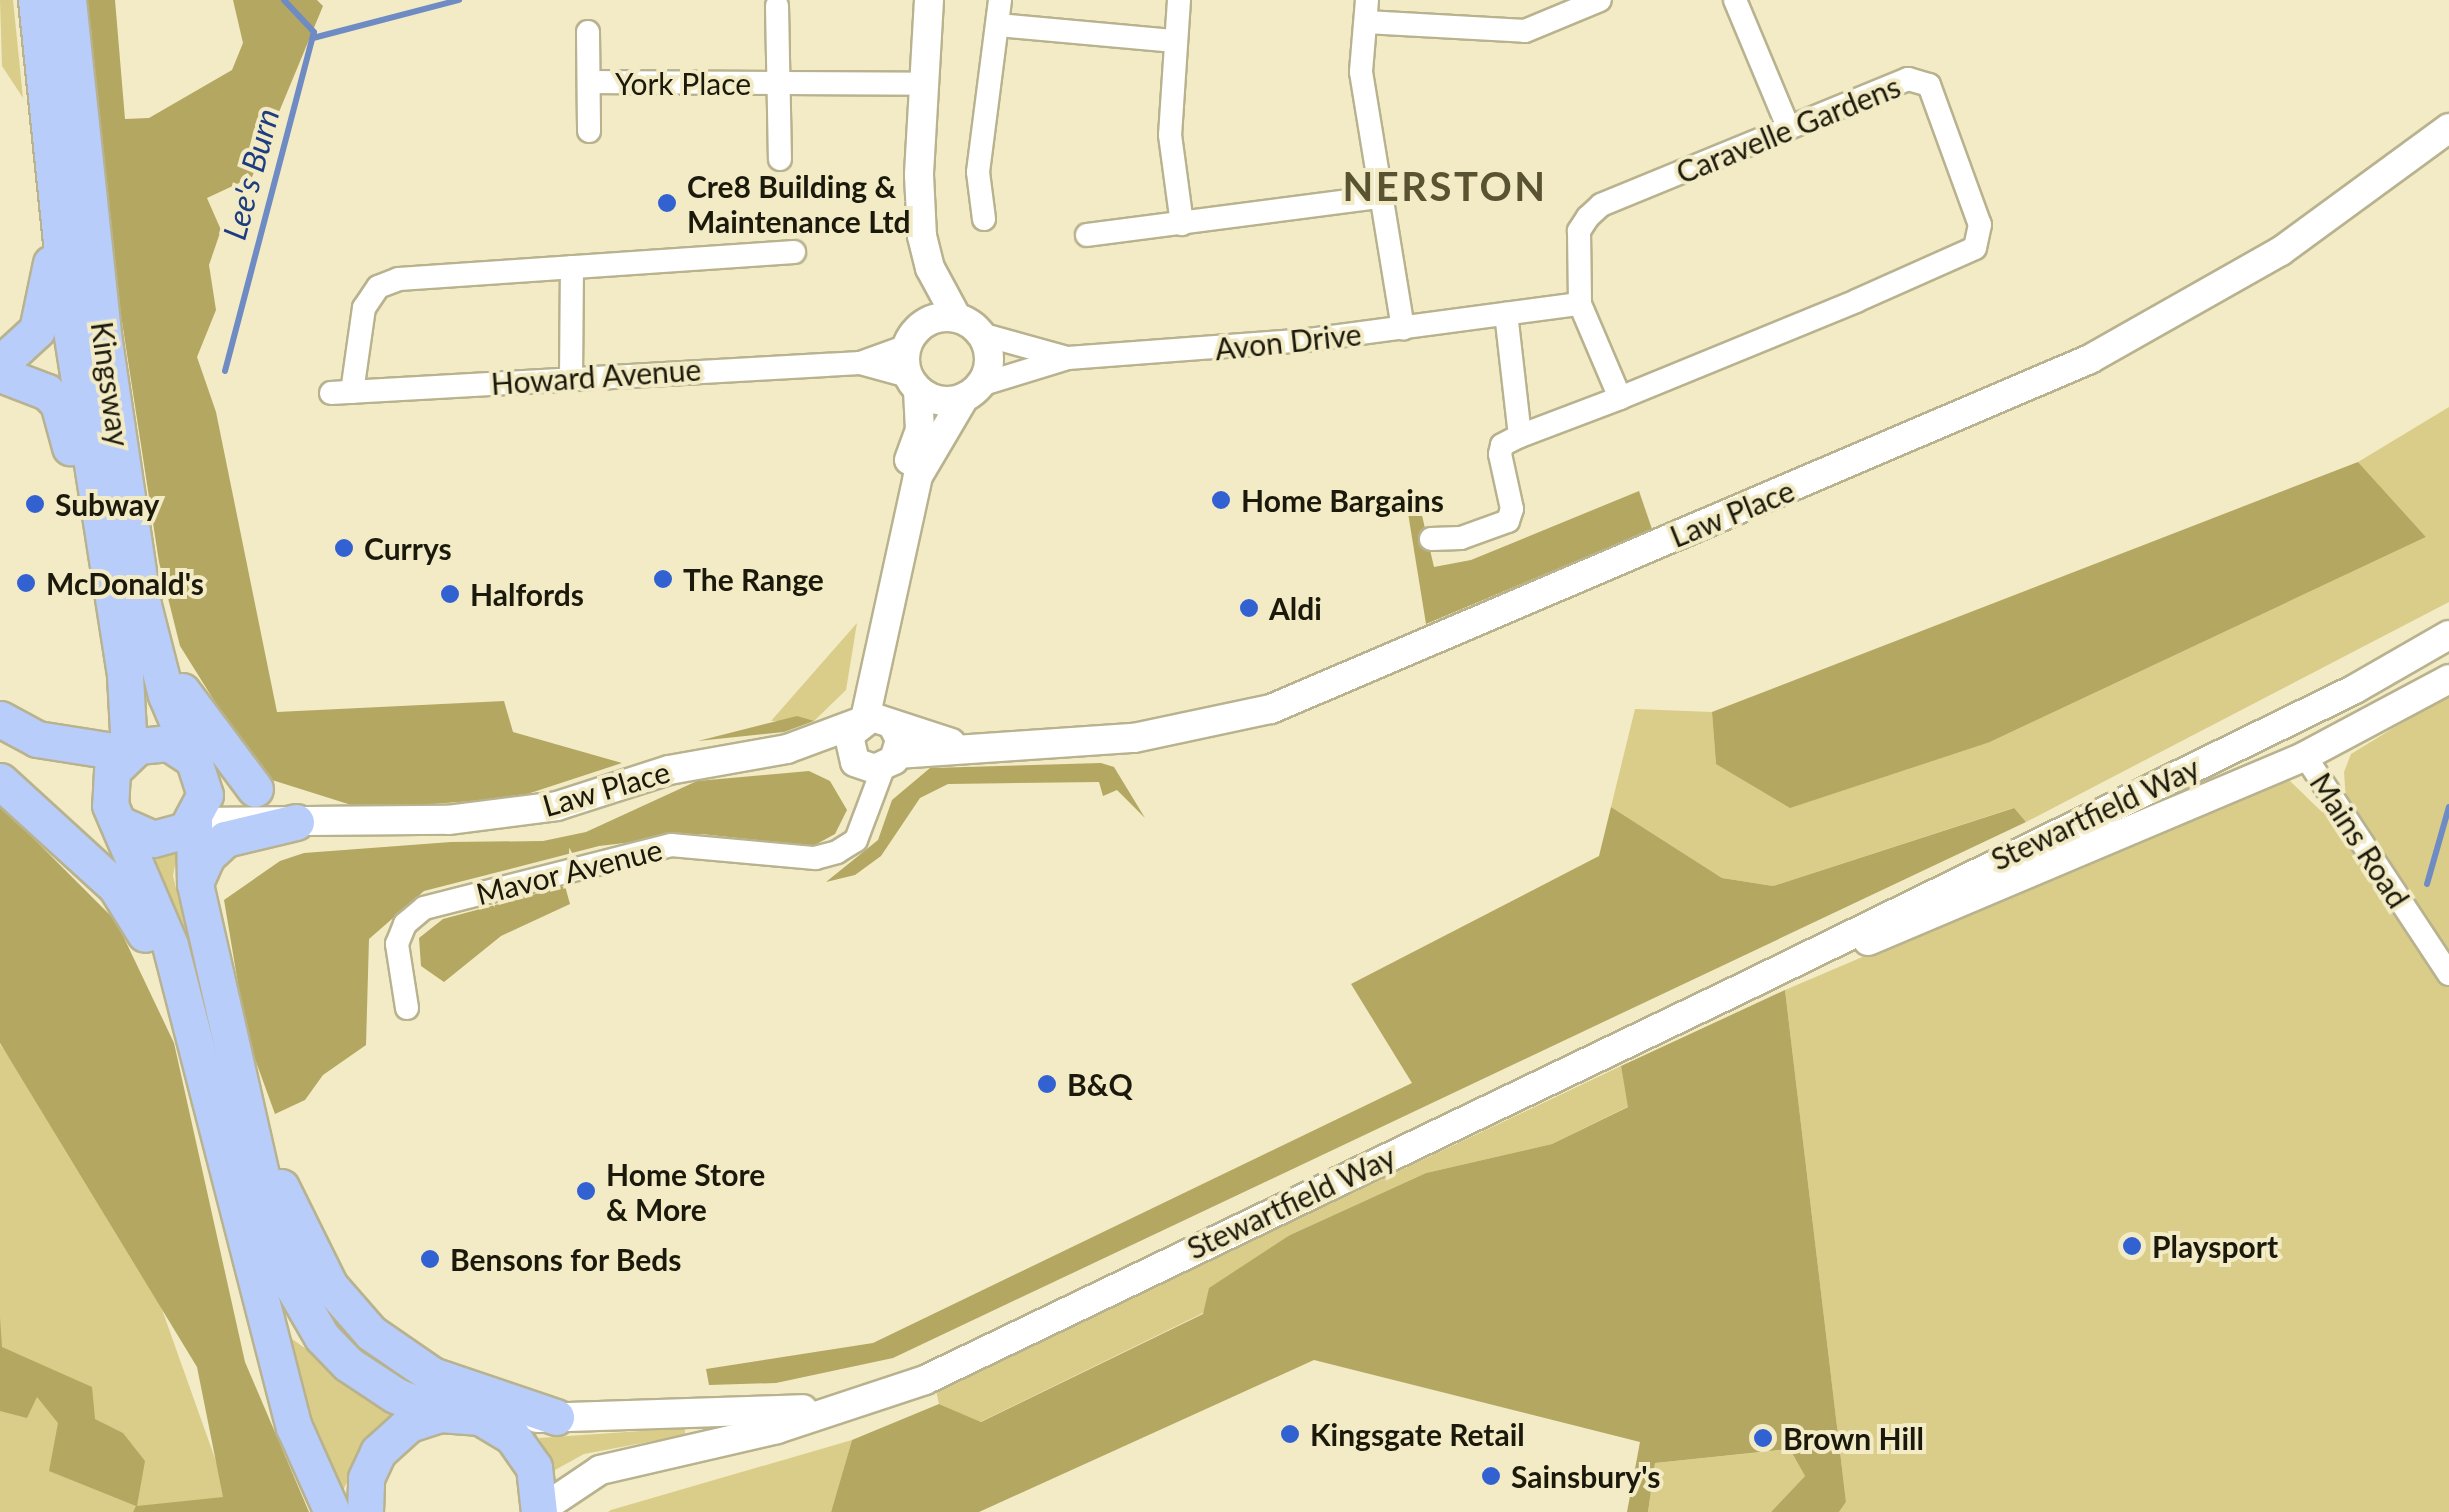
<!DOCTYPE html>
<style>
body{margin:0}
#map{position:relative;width:2449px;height:1512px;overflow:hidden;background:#f2ebc5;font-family:Lato,sans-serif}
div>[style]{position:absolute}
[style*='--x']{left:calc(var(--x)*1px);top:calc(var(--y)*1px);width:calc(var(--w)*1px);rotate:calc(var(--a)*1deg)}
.green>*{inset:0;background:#dacd89}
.forest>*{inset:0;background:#b4a761}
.stream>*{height:6px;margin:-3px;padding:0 3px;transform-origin:3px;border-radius:3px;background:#6f8bc4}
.roads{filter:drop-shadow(2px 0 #b8b28e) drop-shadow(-2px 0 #b8b28e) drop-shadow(0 2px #b8b28e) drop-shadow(0 -2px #b8b28e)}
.minor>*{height:22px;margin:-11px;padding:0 11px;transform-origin:11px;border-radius:11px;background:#fff}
.tertiary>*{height:28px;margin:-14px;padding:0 14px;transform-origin:14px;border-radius:14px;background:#fff}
.tertiary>.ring{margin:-14px;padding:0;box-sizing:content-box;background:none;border:28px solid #fff;border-radius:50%}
.primary>*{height:35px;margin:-17.5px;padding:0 17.5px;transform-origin:17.5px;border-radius:17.5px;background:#b8cdfa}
.dots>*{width:28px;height:28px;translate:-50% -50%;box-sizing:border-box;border:5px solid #f2ebc5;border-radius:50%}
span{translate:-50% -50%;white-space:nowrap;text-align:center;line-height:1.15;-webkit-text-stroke:8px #f2ebc5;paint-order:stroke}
.street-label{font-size:30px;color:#1b190b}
.poi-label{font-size:30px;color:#1b190b;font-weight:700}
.left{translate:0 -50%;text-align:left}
.water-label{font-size:32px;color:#1e3c81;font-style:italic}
.district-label{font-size:40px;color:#5a5332;font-weight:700;letter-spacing:2.5px}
</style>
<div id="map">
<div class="green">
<i style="clip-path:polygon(0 0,13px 0,23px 98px,2px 66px)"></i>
<i style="clip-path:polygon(2449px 407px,2449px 602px,2026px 822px,2013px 808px,1773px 886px,1722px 878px,1611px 807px,1635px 709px,1712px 712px,1716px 764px,1990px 742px,2426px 537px,2358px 462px)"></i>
<i style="clip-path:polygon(857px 623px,846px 690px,814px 721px,771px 721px)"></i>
<i style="clip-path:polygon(2449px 694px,2449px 1512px,1839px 1512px,1846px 1502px,1785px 990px,2268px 784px,2290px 781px,2322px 812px,2346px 801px,2344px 772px,2351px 754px)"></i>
<i style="clip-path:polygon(179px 845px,173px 876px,196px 966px,148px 846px)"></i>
<i style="clip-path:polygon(0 1044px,138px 1242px,234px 1512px,0 1512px)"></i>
<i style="clip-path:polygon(1621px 1066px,1629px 1106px,1552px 1144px,1426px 1173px,1290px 1235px,1203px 1313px,980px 1422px,939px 1404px,936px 1390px)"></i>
<i style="clip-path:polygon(285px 1334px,398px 1414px,373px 1435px,343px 1490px,307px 1429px)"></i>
<i style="clip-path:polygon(685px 1428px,685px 1435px,584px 1454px,555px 1470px,539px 1438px)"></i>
<i style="clip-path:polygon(852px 1440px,831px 1512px,608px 1512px,611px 1510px)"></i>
<i style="clip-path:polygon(1791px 1449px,1805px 1476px,1771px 1512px,1648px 1512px,1655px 1463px)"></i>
</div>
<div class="forest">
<i style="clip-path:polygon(86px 0,115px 0,125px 119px,149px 118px,232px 70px,243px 43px,233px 0,317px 0,323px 6px,252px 177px,207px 198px,221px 230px,209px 265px,216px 310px,197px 357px,216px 412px,277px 712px,504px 701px,513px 732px,622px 763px,515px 798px,364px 809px,272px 780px,247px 753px,180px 646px,159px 562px,121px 315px)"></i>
<i style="clip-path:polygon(2358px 462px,2426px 537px,1990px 742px,1790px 808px,1716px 764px,1712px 712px)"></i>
<i style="clip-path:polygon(1639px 491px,1652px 529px,1426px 624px,1408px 513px,1421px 511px,1434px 567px,1471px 560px)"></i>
<i style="clip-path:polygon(797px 716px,814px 721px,784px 732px,698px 741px)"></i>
<i style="clip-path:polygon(1101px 763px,1114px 767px,1145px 818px,1117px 790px,1103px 796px,1099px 782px,948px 784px,920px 798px,881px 856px,855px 875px,826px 882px,878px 840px,892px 800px,930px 768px)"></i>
<i style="clip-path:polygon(809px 771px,830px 781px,847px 810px,835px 834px,813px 846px,701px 834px,599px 846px,424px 891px,369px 939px,366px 1045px,323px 1075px,305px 1100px,275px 1114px,247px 1037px,224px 900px,280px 861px,304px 853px,451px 842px,543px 841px,586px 832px,697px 781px)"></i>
<i style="clip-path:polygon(0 805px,116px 921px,174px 1043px,245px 1362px,309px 1512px,133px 1512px,136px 1506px,49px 1471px,58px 1423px,37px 1397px,27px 1418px,0 1411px,0 1317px,2px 1347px,92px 1387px,95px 1419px,123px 1433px,145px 1461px,137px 1506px,223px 1497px,197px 1367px,0 1043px)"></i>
<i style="clip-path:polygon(1611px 807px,1722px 878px,1773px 886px,2014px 808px,2026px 822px,893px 1358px,776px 1383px,709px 1385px,706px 1369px,873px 1343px,1412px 1083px,1351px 984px,1599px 856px)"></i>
<i style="clip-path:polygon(565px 886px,570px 904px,501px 936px,444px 982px,421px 966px,419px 938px,443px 919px)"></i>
<i style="clip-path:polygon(1785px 990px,1846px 1502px,1839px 1512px,1771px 1512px,1805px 1476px,1790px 1449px,1655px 1463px,1648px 1512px,1627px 1512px,1640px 1442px,1314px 1360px,979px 1512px,831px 1512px,852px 1440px,939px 1404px,981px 1422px,1203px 1314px,1209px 1288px,1290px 1235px,1426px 1173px,1552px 1144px,1628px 1107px,1621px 1066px)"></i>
</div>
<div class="stream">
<i style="--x:313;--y:38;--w:151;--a:-14.6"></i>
<i style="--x:225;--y:371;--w:350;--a:-75.3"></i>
<i style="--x:314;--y:32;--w:44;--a:-133.2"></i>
<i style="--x:2427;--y:884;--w:80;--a:-74.1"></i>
</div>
<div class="roads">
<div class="minor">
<i style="--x:1179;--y:0;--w:135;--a:93.8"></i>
<i style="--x:1170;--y:135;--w:90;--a:82.3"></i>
<i style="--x:1367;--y:0;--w:72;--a:94.8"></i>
<i style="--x:1361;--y:72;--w:260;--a:80.7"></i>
<i style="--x:1735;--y:0;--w:138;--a:67.3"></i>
<i style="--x:777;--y:6;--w:153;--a:88.9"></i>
<i style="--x:1366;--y:22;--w:159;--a:3.2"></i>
<i style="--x:1525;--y:31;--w:81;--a:-22.5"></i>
<i style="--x:998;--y:25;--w:178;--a:5.2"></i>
<i style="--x:588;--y:32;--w:99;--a:89.4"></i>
<i style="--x:590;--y:82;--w:333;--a:0.3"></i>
<i style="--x:984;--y:219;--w:47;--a:-97.3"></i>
<i style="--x:978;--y:172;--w:173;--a:-82.7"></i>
<i style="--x:1087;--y:235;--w:296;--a:-7.4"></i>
<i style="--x:981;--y:334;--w:86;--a:15.5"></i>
<i style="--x:860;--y:363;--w:50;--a:-19.9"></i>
<i style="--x:571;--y:378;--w:111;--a:-89.5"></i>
<i style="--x:980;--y:385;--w:92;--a:-17.1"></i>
<i style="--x:1068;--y:358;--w:242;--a:-4.3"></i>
<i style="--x:1309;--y:340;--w:273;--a:-7.6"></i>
<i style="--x:352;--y:392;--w:85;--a:-81.9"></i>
<i style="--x:364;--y:308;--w:25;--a:-56"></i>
<i style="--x:378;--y:287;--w:22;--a:-21"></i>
<i style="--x:399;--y:279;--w:396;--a:-3.9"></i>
<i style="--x:331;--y:393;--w:530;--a:-3.25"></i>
<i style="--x:860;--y:363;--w:50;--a:15.2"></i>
<i style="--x:1520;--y:436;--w:107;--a:-20.8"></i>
<i style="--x:1620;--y:398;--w:255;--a:-22.3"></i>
<i style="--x:1856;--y:301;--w:130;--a:-24"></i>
<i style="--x:1975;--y:248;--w:24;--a:-78"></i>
<i style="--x:1980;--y:225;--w:149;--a:-110"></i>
<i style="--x:1929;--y:85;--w:22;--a:-164"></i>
<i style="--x:1908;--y:79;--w:332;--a:157.7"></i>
<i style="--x:1601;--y:205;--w:18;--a:137"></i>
<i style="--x:1588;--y:217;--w:17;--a:123"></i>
<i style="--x:1579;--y:231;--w:73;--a:89.2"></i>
<i style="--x:1580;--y:304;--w:102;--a:66.9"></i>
<i style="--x:1431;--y:539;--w:30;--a:-2"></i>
<i style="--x:1461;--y:538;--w:50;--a:-19.9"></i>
<i style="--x:1508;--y:521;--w:13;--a:-72"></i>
<i style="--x:1512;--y:509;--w:56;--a:-102.3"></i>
<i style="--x:1500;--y:454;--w:9;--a:-77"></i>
<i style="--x:1502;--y:445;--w:20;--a:-27"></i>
<i style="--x:1520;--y:436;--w:123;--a:-96.5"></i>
<i style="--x:2305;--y:756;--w:261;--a:56.6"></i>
<i style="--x:407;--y:1008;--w:65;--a:-98.9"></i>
<i style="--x:397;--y:944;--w:22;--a:-68"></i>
<i style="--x:405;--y:924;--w:25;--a:-40"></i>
<i style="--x:424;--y:908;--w:255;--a:-14.3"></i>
<i style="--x:671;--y:845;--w:145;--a:5.2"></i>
<i style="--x:815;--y:858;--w:23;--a:-15"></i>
<i style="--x:837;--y:852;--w:22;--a:-32"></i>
<i style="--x:856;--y:840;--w:77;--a:-69.4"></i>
</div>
<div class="tertiary">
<i style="--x:929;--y:0;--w:175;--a:93.3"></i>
<i style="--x:919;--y:175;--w:61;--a:87.2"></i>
<i style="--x:922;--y:236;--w:33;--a:76"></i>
<i style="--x:930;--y:268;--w:57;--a:61.6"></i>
<i class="ring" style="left:905px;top:317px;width:56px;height:56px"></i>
<i style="--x:909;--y:460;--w:32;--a:-70"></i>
<i style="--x:920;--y:430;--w:40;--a:-92.9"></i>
<i style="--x:865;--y:719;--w:249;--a:-77.7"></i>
<i style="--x:918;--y:476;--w:91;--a:-59.5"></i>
<i style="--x:893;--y:726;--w:16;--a:63"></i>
<i style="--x:900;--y:740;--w:21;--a:107"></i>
<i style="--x:894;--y:760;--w:21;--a:155"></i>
<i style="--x:875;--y:769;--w:21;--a:-161"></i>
<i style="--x:855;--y:762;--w:28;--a:-103"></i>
<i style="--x:849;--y:735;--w:29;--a:-38"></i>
<i style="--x:872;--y:717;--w:83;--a:18.2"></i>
<i style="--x:897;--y:754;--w:238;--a:-3.9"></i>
<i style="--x:1134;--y:738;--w:140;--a:-12"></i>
<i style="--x:1271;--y:709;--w:891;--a:-23.14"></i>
<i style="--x:2090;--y:359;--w:219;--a:-29.5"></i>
<i style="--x:2281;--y:251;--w:208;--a:-36.2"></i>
<i style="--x:194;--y:822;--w:254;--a:-0.5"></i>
<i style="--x:448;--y:820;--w:110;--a:-7.3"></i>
<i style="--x:557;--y:806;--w:118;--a:-17.8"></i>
<i style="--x:669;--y:770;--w:120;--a:-10.1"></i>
<i style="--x:787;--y:749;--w:75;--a:-20.4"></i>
<i style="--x:1868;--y:941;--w:475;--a:-22.9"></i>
<i style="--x:2305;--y:756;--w:163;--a:-28.1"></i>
<i style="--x:537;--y:1418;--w:266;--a:-1.9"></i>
<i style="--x:539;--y:1511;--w:73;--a:-33.9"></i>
<i style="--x:600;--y:1470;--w:182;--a:-13"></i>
<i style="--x:777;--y:1429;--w:156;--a:-18.3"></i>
<i style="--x:925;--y:1380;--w:904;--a:-25.63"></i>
<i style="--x:1740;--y:989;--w:684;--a:-26"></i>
<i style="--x:2355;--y:689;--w:108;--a:-29.9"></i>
</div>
<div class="primary">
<i style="--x:36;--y:0;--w:319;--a:84.1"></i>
<i style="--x:69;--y:317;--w:363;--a:81.1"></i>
<i style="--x:125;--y:676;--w:75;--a:86.9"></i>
<i style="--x:68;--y:0;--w:343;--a:84"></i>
<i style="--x:104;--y:341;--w:267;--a:81.6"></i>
<i style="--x:143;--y:605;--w:93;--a:75.7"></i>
<i style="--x:166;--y:695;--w:69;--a:67.1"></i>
<i style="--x:0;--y:364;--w:50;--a:-42.6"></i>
<i style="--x:37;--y:330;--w:68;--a:-78.2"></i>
<i style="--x:0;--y:374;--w:50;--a:21"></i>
<i style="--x:47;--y:392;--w:16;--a:45"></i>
<i style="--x:58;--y:403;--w:46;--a:74.7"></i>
<i style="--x:182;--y:691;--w:122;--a:53.3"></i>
<i style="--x:0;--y:719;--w:42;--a:28.4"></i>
<i style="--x:37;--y:739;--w:90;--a:8.9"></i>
<i style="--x:0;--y:781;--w:157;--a:42.4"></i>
<i style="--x:116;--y:887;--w:55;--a:58.3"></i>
<i style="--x:194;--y:822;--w:62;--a:89.1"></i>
<i style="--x:195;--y:884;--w:307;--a:77.2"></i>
<i style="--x:263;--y:1183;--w:108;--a:73.9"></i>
<i style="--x:293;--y:1287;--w:58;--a:59.9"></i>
<i style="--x:322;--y:1337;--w:37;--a:46"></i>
<i style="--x:348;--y:1364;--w:56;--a:33.4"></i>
<i style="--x:395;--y:1395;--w:49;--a:22.9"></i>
<i style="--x:122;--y:825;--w:34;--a:24"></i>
<i style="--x:153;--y:839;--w:34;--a:-15"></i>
<i style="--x:186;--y:830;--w:40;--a:-62"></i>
<i style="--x:205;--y:795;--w:38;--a:-108"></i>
<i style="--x:193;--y:759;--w:30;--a:-147"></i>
<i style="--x:168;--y:743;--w:30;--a:174"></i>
<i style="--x:138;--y:746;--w:36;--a:136"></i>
<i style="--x:112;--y:771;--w:34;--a:93"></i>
<i style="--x:110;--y:805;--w:152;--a:66.8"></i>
<i style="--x:170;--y:945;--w:498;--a:75.6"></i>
<i style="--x:294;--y:1427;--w:93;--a:65.9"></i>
<i style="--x:195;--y:883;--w:30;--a:-66"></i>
<i style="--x:207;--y:856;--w:25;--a:-43"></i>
<i style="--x:225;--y:839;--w:73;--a:-13.5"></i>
<i style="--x:281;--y:1187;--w:110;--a:63.7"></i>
<i style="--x:330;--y:1286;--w:62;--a:48.9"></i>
<i style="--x:371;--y:1333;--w:74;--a:34.5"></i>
<i style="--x:432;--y:1375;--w:131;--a:18.7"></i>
<i style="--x:365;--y:1512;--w:34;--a:-88"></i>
<i style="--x:366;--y:1478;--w:29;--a:-65"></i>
<i style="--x:378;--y:1452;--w:42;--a:-42.1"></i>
<i style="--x:409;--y:1424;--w:33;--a:-18"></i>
<i style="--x:440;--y:1414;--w:40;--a:4.3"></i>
<i style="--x:480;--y:1417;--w:37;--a:31"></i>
<i style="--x:512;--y:1436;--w:38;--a:55"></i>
<i style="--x:534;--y:1467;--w:45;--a:83.7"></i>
</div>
</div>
<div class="dots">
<i style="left:667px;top:203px;background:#3262d2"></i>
<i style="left:1221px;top:500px;background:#3262d2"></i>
<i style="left:35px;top:504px;background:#3262d2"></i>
<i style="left:344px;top:548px;background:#3262d2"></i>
<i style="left:663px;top:579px;background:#3262d2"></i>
<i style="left:26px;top:583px;background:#3262d2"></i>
<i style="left:450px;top:594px;background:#3262d2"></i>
<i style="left:1249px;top:608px;background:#3262d2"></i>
<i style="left:1047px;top:1084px;background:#3262d2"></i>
<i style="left:586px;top:1191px;background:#3262d2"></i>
<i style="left:2132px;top:1246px;background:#3262d2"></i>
<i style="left:430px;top:1259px;background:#3262d2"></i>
<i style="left:1290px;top:1434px;background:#3262d2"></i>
<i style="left:1763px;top:1438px;background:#3262d2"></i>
<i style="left:1491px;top:1476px;background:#3262d2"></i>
</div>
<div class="street-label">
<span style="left:683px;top:83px">York Place</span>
<span style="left:1788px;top:129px;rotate:-22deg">Caravelle Gardens</span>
<span style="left:1288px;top:341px;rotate:-6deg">Avon Drive</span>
<span style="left:596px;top:376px;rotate:-4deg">Howard Avenue</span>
<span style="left:111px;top:384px;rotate:82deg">Kingsway</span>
<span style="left:1732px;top:513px;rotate:-22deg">Law Place</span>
<span style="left:606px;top:788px;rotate:-16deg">Law Place</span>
<span style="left:2095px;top:813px;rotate:-25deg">Stewartfield Way</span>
<span style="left:2360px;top:840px;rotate:57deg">Mains Road</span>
<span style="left:569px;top:871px;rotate:-14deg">Mavor Avenue</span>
<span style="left:1291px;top:1202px;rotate:-25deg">Stewartfield Way</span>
</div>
<div class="poi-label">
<span class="left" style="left:687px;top:203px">Cre8 Building &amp;<br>Maintenance Ltd</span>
<span class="left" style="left:1241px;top:500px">Home Bargains</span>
<span class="left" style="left:55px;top:504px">Subway</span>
<span class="left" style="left:364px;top:548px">Currys</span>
<span class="left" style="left:683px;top:579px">The Range</span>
<span class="left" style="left:46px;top:583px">McDonald's</span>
<span class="left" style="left:470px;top:594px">Halfords</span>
<span class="left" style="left:1269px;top:608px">Aldi</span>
<span class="left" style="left:1067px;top:1084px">B&amp;Q</span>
<span class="left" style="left:606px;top:1191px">Home Store<br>&amp; More</span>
<span class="left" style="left:2152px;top:1246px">Playsport</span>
<span class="left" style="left:450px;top:1259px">Bensons for Beds</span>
<span class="left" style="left:1310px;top:1434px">Kingsgate Retail</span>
<span class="left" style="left:1783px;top:1438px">Brown Hill</span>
<span class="left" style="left:1511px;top:1476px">Sainsbury's</span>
</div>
<div class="water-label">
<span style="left:251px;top:174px;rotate:-75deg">Lee's Burn</span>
</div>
<div class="district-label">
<span style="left:1445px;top:186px">NERSTON</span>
</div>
</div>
